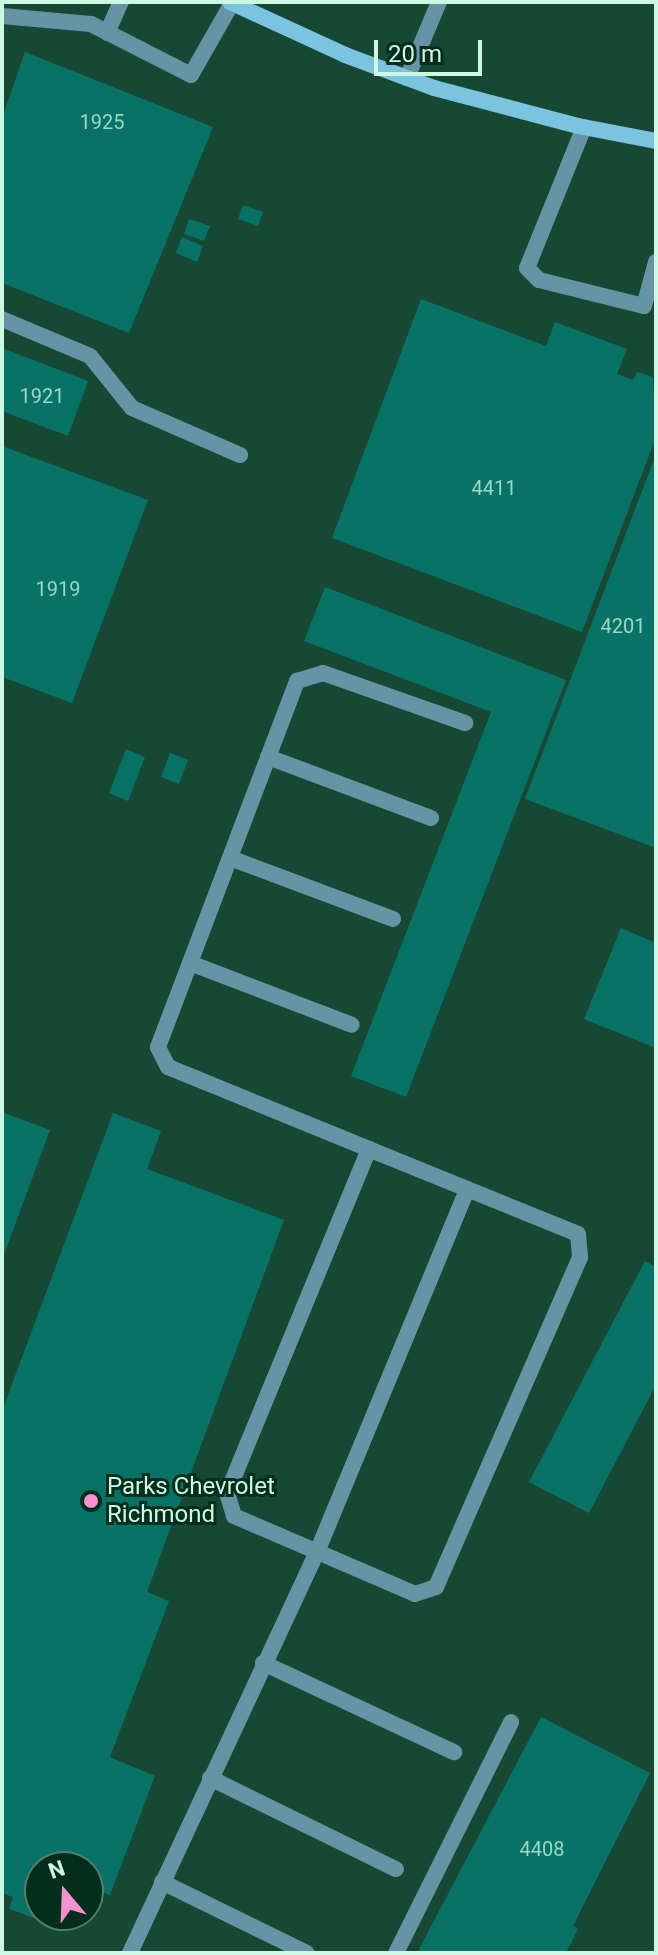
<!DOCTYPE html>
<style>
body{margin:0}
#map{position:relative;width:658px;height:1955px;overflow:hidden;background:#164834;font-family:Roboto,sans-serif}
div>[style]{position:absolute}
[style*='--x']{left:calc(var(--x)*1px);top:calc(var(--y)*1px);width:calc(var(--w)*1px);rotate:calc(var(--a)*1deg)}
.building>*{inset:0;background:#097267}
.lane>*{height:16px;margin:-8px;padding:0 8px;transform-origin:8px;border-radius:8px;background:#6794a5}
.secondary>*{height:16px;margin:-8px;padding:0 8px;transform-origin:8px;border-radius:8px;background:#7ac4df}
.dots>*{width:22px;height:22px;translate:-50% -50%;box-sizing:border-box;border:4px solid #032d1d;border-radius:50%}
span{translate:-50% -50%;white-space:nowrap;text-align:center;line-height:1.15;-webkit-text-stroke:6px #032d1d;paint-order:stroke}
.number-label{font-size:20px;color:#9cd7c3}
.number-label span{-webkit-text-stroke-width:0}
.poi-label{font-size:24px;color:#cdf9e2}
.left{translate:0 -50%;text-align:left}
.frame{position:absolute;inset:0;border:4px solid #cdf9e2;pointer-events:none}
.north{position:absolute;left:24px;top:1851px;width:80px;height:80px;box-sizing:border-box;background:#032d1d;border:2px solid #547f6c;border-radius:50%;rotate:341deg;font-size:22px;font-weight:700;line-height:32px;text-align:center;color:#cdf9e2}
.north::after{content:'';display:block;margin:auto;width:28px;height:36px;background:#f690cf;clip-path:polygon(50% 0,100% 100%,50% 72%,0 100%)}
.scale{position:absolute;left:374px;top:40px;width:108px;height:36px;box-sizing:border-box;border:4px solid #cdf9e2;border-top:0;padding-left:10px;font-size:24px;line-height:28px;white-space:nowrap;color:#cdf9e2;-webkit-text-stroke:6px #032d1d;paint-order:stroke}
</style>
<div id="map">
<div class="building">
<i style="clip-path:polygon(25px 52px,213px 127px,129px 333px,2px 283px,2px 118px)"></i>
<i style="clip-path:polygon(243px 205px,263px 212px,258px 226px,238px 219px)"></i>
<i style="clip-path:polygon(189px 219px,210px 226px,204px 241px,184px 234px)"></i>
<i style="clip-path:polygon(182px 237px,203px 246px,197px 262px,176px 253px)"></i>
<i style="clip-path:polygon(421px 299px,546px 346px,555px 322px,627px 349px,617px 374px,633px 380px,637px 372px,653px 377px,656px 437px,582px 632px,332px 538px)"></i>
<i style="clip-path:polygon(2px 348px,88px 381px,68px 436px,2px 411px)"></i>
<i style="clip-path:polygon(2px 446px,148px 500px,72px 703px,2px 677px)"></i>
<i style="clip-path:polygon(656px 454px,656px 848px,525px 799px)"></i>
<i style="clip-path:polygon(325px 587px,566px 680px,406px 1097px,351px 1076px,491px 712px,304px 641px)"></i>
<i style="clip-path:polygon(126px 749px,145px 757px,128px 801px,109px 793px)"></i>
<i style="clip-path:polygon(170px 753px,188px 760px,179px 784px,161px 777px)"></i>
<i style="clip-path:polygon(621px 928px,656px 943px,656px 1048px,584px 1019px)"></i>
<i style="clip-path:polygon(2px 1112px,50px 1130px,2px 1260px)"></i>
<i style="clip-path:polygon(113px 1113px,161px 1131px,147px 1169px,284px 1220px,147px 1592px,169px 1601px,110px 1757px,155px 1776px,110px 1895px,88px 1886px,88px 1867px,40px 1867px,42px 1921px,9px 1909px,13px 1897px,2px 1893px,2px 1411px)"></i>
<i style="clip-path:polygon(645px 1261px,656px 1267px,656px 1385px,589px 1513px,529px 1482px)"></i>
<i style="clip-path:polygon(541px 1717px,650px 1773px,573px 1926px,578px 1929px,566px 1953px,417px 1953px)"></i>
</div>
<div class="lane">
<i style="--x:2;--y:16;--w:89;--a:5.1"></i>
<i style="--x:91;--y:24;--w:112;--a:27"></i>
<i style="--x:191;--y:75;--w:83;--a:-60.3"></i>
<i style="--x:107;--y:33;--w:34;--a:-66"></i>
<i style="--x:407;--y:78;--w:82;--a:-67.2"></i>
<i style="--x:584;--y:127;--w:152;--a:112"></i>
<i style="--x:527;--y:268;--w:17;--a:45"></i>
<i style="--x:539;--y:280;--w:108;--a:13.9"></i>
<i style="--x:644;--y:306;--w:46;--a:-74.7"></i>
<i style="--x:2;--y:319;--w:95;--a:22.8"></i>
<i style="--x:90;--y:356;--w:67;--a:51.1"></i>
<i style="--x:132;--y:408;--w:118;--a:23.5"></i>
<i style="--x:268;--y:757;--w:174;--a:20.5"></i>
<i style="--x:230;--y:858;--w:174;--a:20.5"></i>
<i style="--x:190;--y:963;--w:173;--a:20.9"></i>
<i style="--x:369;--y:1149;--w:372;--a:112.4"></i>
<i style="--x:227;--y:1493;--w:24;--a:73"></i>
<i style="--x:234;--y:1516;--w:197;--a:23.3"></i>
<i style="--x:415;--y:1594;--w:22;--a:-18"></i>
<i style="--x:436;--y:1587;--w:360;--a:-66.4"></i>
<i style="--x:580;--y:1257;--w:23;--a:-95"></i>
<i style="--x:578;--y:1234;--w:226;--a:-157.9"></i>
<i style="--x:369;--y:1149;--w:217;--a:-157.8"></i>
<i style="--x:168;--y:1067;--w:22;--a:-117"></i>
<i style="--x:158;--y:1047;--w:392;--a:-69.2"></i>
<i style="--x:297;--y:681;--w:27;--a:-17"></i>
<i style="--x:323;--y:673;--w:151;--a:19.4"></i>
<i style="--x:263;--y:1663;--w:211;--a:25"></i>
<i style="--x:210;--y:1778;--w:207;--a:26.1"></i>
<i style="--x:162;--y:1882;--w:161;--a:26.1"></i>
<i style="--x:130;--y:1953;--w:442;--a:-65"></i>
<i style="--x:317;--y:1552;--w:393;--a:-67.5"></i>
<i style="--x:396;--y:1953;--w:258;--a:-63.5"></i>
</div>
<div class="secondary">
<i style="--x:230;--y:2;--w:127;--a:24.7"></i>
<i style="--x:345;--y:55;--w:95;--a:20.3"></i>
<i style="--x:434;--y:88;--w:149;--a:14.8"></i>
<i style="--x:578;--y:126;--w:79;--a:10.9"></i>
</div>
<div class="dots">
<i style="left:91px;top:1501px;background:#f690cf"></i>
</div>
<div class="number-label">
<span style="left:102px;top:122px">1925</span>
<span style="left:42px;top:396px">1921</span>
<span style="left:494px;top:488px">4411</span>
<span style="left:58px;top:589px">1919</span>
<span style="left:623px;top:626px">4201</span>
<span style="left:542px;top:1849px">4408</span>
</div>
<div class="poi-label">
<span class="left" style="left:107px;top:1501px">Parks Chevrolet<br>Richmond</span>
</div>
<div class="frame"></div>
<div class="north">N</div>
<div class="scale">20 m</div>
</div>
